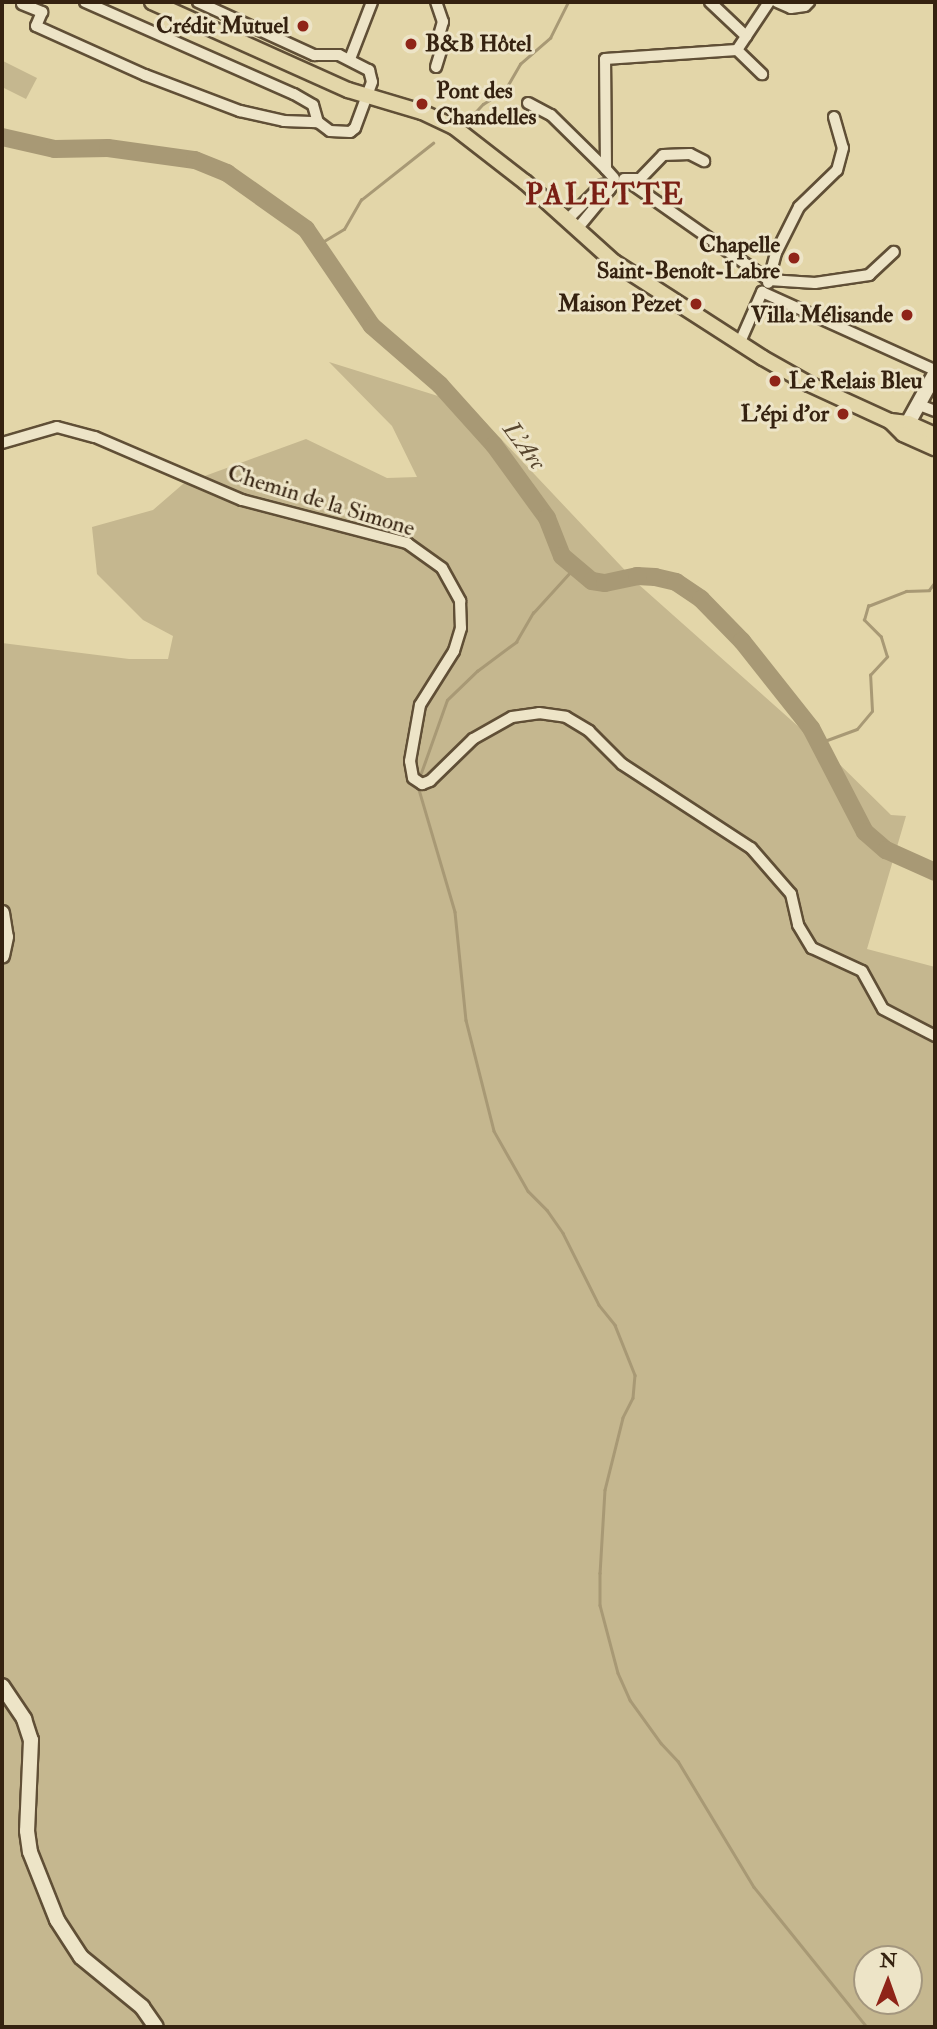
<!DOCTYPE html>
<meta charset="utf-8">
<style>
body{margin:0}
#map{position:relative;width:937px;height:2029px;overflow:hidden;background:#e3d6a9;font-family:"IM FELL Double Pica",serif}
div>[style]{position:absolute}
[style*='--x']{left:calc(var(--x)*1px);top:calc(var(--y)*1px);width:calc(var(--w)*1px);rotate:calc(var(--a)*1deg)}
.green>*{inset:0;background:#c5b78f}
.stream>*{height:2.5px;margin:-1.25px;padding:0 1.25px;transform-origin:1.25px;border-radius:1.25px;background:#a89975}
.river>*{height:18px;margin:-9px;padding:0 9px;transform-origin:9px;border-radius:9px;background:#a89975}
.roads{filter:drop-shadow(2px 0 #604f36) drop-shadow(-2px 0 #604f36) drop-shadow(0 2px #604f36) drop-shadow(0 -2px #604f36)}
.street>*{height:10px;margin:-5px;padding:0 5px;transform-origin:5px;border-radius:5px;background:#ede4c7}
.secondary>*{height:14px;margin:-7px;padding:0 7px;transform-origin:7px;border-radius:7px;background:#ede4c7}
.primary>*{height:14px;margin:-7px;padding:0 7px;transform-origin:7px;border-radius:7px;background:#e3d6a9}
.dots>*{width:19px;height:19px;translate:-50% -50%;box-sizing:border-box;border:4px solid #ede4c7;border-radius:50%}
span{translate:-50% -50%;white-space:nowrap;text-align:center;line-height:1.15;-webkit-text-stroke:6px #ede4c7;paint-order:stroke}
.poi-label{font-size:23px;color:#352210;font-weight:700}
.right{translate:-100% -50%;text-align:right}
.left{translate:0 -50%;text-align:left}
.street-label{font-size:23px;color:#352210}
.water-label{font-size:24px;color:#58462e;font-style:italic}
.district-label{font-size:30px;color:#7a1f14;font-weight:700;letter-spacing:2px}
.frame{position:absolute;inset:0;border:4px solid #352210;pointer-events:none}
.north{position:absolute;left:853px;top:1945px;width:70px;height:70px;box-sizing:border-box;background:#ede4c7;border:2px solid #a3967e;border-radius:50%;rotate:1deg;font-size:19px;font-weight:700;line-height:28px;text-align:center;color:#352210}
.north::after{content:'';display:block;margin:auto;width:24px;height:32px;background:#8f2418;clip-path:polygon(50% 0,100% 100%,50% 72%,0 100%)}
</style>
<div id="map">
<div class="green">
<i style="clip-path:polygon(3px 61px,37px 78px,26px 99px,2px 87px)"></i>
<i style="clip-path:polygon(evenodd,329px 362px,470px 406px,637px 583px,827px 752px,891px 815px,906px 816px,867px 949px,935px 967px,935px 2027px,2px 2027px,2px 643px,129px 659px,168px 659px,173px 636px,143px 620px,97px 574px,92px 527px,153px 510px,183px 484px,306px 439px,387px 478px,417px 477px,392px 426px,329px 362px,867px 1959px,909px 1959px,909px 2001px,867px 2001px,867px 1959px)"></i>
</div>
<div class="stream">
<i style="--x:467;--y:121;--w:23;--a:-47"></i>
<i style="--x:483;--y:104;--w:26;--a:-32"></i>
<i style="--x:505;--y:90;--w:30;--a:-60"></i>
<i style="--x:520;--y:64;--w:40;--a:-41"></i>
<i style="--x:550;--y:38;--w:40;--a:-63.4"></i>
<i style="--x:319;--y:244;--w:29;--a:-31"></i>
<i style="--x:344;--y:229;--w:34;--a:-60"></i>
<i style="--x:361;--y:200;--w:92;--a:-38.4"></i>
<i style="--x:819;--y:743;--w:40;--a:-20.2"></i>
<i style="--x:857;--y:729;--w:23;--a:-50"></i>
<i style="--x:872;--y:711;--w:36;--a:-93"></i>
<i style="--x:870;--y:675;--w:25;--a:-47"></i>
<i style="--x:887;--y:657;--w:21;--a:-107"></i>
<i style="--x:881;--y:637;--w:24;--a:-135"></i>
<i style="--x:864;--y:620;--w:15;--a:-74"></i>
<i style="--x:868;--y:606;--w:41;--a:-21.5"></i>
<i style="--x:906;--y:591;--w:23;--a:-2"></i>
<i style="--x:929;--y:590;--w:10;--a:-53"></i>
<i style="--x:421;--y:773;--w:77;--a:-70.4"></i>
<i style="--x:447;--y:700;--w:42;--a:-44"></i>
<i style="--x:477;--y:671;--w:49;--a:-36.6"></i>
<i style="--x:516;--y:642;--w:34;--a:-60"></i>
<i style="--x:533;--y:613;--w:61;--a:-47.7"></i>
<i style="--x:418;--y:786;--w:131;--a:73.6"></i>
<i style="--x:455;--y:912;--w:109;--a:84.2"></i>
<i style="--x:466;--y:1020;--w:114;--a:75.8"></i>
<i style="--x:494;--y:1131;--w:69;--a:60.5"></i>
<i style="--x:528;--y:1191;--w:27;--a:45"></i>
<i style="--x:547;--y:1210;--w:28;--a:55"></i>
<i style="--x:563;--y:1233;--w:80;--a:63.4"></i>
<i style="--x:599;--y:1305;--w:26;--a:51"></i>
<i style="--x:615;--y:1325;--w:54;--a:68.2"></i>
<i style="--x:635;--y:1375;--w:23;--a:95"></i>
<i style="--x:633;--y:1398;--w:22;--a:117"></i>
<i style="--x:623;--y:1418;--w:74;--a:104"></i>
<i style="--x:605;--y:1490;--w:83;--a:93.4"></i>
<i style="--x:600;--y:1573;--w:32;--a:90"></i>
<i style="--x:600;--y:1605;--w:70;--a:75.2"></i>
<i style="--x:618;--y:1673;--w:30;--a:66"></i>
<i style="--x:630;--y:1700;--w:53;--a:54.2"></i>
<i style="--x:661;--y:1743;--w:25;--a:47"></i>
<i style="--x:678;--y:1761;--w:147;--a:58.9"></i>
<i style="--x:754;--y:1887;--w:180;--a:51.1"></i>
</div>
<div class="river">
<i style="--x:2;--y:137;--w:54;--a:12.8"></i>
<i style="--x:55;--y:149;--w:53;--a:-1.1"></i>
<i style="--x:108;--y:148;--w:88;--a:7.9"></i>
<i style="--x:195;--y:160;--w:35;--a:22"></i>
<i style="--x:227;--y:173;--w:97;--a:35.3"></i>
<i style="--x:306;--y:229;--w:117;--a:55.8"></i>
<i style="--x:372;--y:326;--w:90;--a:40.9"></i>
<i style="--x:440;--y:385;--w:81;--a:48"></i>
<i style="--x:494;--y:445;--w:90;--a:54"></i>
<i style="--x:547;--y:518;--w:41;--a:68.5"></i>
<i style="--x:562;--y:556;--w:39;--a:40"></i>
<i style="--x:592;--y:581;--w:13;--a:9"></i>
<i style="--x:605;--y:583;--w:33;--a:-12"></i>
<i style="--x:637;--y:576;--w:18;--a:3"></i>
<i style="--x:655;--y:577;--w:22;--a:13"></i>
<i style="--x:676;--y:582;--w:30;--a:34"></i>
<i style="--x:701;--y:599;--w:59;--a:45.7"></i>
<i style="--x:742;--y:641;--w:111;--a:51.6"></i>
<i style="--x:811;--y:728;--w:117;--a:62.6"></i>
<i style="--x:865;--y:832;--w:28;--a:41"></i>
<i style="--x:886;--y:850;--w:54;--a:24.2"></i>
</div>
<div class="roads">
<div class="street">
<i style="--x:85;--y:2;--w:228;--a:23.8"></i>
<i style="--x:294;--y:94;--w:22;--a:30"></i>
<i style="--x:313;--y:105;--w:18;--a:74"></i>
<i style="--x:198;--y:2;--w:128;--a:24.6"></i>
<i style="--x:314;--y:55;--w:25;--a:0"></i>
<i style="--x:339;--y:55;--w:34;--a:27"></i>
<i style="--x:369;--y:70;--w:12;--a:76"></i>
<i style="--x:372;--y:82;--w:49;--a:110.3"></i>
<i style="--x:355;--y:128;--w:6;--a:141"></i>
<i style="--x:350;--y:132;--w:20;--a:-177"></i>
<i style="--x:330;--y:131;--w:15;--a:-143"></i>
<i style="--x:710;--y:2;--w:50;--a:43.4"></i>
<i style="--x:777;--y:2;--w:15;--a:23"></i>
<i style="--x:791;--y:8;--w:14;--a:-8"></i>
<i style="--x:805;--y:6;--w:6;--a:-45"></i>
<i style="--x:22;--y:4;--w:22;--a:22"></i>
<i style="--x:42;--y:12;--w:15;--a:113"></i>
<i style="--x:36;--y:26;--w:120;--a:24.2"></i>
<i style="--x:145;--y:75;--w:102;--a:20.8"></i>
<i style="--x:240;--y:111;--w:45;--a:12.8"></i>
<i style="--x:284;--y:121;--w:34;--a:2"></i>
<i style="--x:737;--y:50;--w:35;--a:44"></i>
<i style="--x:350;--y:59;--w:61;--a:-68.9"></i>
<i style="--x:436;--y:67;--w:27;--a:-73"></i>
<i style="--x:444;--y:41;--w:6;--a:-162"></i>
<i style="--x:438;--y:39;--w:18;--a:-74"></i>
<i style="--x:443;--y:22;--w:21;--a:-109"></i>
<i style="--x:528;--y:103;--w:26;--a:28"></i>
<i style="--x:551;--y:115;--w:77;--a:44.5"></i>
<i style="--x:834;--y:117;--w:32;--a:74"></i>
<i style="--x:843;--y:148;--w:23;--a:105"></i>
<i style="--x:837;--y:170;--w:53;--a:135.8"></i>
<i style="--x:799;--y:207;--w:51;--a:116.6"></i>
<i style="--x:776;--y:253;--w:28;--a:105"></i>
<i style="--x:769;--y:280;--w:46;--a:3.7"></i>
<i style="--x:815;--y:283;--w:55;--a:-8.4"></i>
<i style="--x:869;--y:275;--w:34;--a:-43"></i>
<i style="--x:614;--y:178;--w:12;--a:-132"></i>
<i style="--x:606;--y:169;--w:110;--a:-90.5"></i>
<i style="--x:605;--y:59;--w:132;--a:-3.9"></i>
<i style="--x:737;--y:50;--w:58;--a:-56.3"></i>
<i style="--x:624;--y:179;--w:16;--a:0"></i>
<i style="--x:640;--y:179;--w:33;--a:-46"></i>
<i style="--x:663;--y:155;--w:27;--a:-2"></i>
<i style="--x:690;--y:154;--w:16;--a:27"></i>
<i style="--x:626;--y:180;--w:174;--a:35"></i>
<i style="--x:769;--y:280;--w:3;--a:108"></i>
<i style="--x:567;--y:220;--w:49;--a:-45"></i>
<i style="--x:602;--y:185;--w:7;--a:-8"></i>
<i style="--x:609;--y:184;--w:5;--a:79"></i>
<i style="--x:610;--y:189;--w:52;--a:129.5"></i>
<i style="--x:740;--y:342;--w:55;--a:-66.3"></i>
<i style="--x:762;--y:292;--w:190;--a:24.3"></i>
<i style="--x:917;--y:404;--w:19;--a:21"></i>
<i style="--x:2;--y:443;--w:57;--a:-16.2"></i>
<i style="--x:57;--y:427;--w:39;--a:15"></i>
<i style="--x:95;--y:437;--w:160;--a:23.2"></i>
<i style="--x:242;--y:500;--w:171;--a:14.6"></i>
<i style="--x:407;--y:543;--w:43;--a:35.5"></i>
<i style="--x:442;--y:568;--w:38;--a:61"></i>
<i style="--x:460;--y:601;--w:27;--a:88"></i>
<i style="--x:461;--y:628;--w:24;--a:107"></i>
<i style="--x:454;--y:651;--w:64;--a:122.2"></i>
<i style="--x:420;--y:705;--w:57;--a:100.1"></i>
<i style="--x:410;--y:761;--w:17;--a:80"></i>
<i style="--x:413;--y:778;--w:11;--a:34"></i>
<i style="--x:422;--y:784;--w:9;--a:-21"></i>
<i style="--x:430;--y:781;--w:60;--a:-44.3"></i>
<i style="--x:473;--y:739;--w:45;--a:-29.4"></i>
<i style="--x:512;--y:717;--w:27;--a:-8"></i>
<i style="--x:539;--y:713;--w:27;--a:8"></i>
<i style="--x:566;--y:717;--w:27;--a:31"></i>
<i style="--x:589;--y:731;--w:47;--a:45"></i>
<i style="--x:622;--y:764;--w:154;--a:33.1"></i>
<i style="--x:751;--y:848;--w:61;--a:49"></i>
<i style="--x:791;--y:894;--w:32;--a:77"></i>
<i style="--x:798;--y:925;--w:27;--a:59"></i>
<i style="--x:812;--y:948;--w:55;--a:24.7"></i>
<i style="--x:862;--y:971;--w:43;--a:61.1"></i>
<i style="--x:883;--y:1009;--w:59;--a:27.4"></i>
</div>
<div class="secondary">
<i style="--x:908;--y:423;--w:56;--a:-61.1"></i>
<i style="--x:2;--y:913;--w:24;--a:81"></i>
<i style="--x:6;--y:937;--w:19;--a:102"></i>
<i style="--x:2;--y:1686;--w:40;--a:56"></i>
<i style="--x:24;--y:1719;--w:22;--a:72"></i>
<i style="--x:31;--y:1740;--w:91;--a:92.5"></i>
<i style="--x:27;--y:1831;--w:21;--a:82"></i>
<i style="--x:30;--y:1852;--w:73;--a:68.3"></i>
<i style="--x:57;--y:1920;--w:44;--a:57"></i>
<i style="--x:81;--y:1957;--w:79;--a:39.3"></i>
<i style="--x:142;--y:2007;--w:24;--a:55"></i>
</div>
<div class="primary">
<i style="--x:152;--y:2;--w:215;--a:24.2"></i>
<i style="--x:348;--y:90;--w:77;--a:16.6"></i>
<i style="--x:422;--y:112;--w:35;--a:25"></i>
<i style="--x:454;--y:127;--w:90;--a:37.8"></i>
<i style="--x:525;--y:182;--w:120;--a:42"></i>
<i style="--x:614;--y:262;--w:177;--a:32.8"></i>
<i style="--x:763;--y:358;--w:53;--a:29.5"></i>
<i style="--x:809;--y:384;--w:89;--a:24.6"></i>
<i style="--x:890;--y:421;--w:18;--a:6"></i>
<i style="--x:908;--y:423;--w:30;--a:24"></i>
<i style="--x:890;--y:421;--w:18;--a:45"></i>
<i style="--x:903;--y:434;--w:35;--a:24"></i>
</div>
</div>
<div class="dots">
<i style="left:303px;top:26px;background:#8f2418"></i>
<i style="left:411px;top:44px;background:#8f2418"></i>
<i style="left:422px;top:104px;background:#8f2418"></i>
<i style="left:794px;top:258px;background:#8f2418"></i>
<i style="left:696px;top:304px;background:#8f2418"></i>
<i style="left:907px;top:315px;background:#8f2418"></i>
<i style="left:775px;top:381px;background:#8f2418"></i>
<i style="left:843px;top:414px;background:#8f2418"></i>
</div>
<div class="poi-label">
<span class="right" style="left:289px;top:26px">Crédit Mutuel</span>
<span class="left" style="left:425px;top:44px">B&amp;B Hôtel</span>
<span class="left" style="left:436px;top:104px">Pont des<br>Chandelles</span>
<span class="right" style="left:780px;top:258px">Chapelle<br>Saint-Benoît-Labre</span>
<span class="right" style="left:682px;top:304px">Maison Pezet</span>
<span class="right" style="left:893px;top:315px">Villa Mélisande</span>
<span class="left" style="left:789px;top:381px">Le Relais Bleu</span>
<span class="right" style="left:829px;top:414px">L'épi d'or</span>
</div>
<div class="street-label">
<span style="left:321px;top:501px;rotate:17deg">Chemin de la Simone</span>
</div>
<div class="water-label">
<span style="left:524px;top:446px;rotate:53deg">L'Arc</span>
</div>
<div class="district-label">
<span style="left:605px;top:195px">PALETTE</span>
</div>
<div class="frame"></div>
<div class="north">N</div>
</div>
